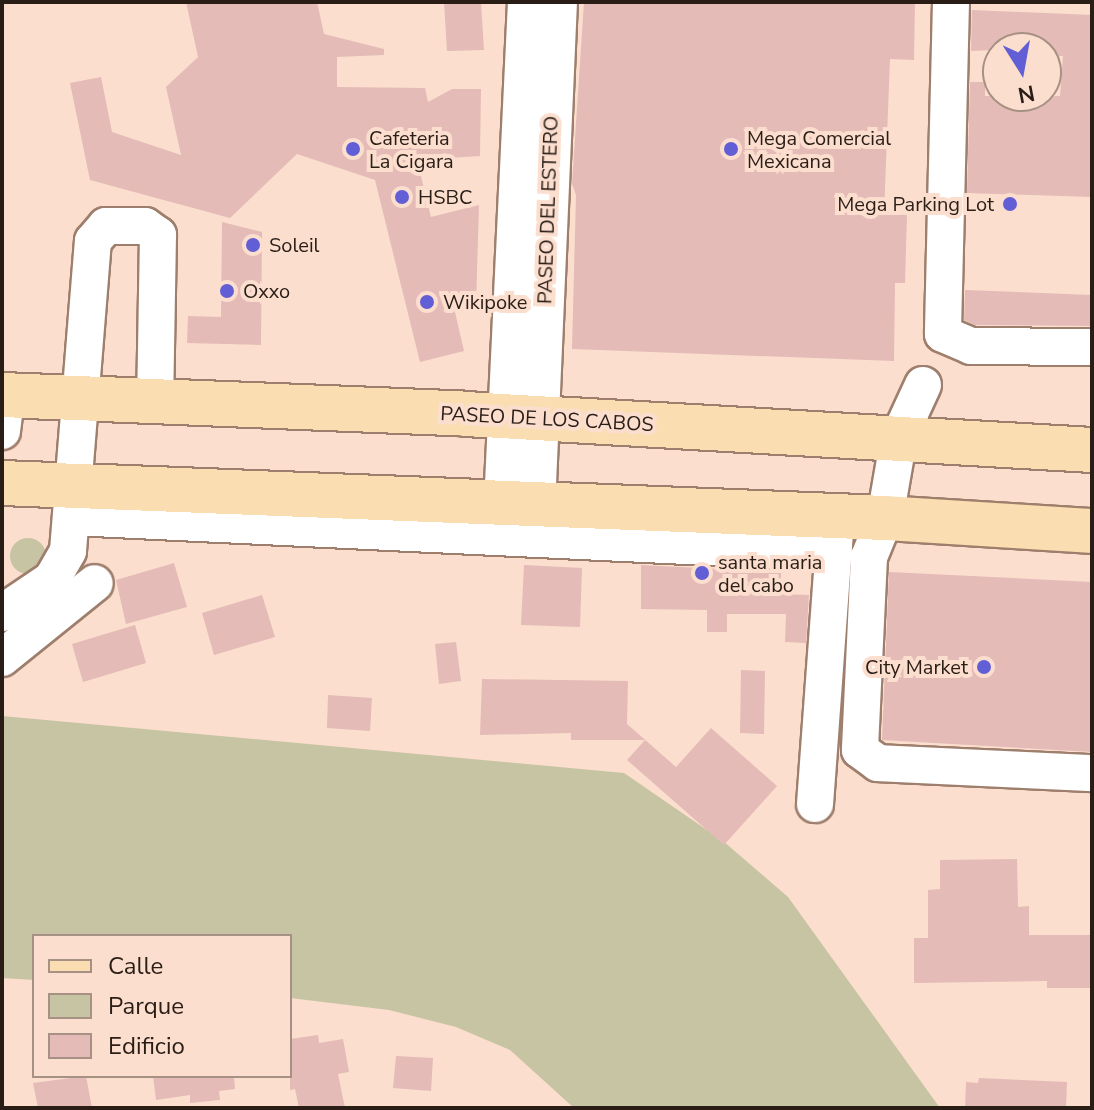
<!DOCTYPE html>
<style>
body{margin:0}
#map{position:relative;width:1094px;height:1110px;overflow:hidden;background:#fbdece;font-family:"Nunito Sans",sans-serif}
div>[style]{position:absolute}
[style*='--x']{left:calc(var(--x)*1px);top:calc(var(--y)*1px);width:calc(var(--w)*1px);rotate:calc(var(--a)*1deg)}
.green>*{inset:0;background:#c7c4a3}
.round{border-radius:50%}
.building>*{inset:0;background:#e4bbb7}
.roads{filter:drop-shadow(2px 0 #9e7e6c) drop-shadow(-2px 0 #9e7e6c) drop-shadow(0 2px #9e7e6c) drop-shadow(0 -2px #9e7e6c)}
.minor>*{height:36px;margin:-18px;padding:0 18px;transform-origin:18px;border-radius:18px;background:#fff}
.major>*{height:44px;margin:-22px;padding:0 22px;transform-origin:22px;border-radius:22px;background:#faddb0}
.dots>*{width:22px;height:22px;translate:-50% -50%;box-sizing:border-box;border:4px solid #fbdece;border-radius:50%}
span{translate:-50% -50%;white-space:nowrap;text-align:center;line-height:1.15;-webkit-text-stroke:8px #fbdece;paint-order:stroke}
.poi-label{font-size:20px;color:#2a1d16}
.left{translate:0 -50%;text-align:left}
.right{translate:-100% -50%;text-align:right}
.street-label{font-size:20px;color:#2a1d16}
.frame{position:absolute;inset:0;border:4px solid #2a1d16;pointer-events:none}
.legend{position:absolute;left:32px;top:934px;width:260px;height:144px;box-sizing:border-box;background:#fbdece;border:2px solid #a79184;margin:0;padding:10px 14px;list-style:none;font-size:24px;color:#2a1d16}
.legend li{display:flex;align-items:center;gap:16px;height:40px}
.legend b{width:40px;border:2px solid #a79184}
.north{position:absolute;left:982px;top:32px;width:80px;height:80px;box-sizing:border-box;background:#fbdece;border:2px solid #a79184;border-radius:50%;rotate:169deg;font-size:22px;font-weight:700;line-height:32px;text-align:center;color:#2a1d16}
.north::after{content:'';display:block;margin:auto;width:28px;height:36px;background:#615ed6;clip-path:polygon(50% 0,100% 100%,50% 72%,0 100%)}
</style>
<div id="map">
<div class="green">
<i class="round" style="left:10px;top:538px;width:36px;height:36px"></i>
<i style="clip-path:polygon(2px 716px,624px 773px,723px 841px,788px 897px,940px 1108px,574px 1108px,510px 1050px,456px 1027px,389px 1010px,290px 998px,290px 936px,34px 936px,34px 980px,2px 978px)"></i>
</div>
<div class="building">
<i style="clip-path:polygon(186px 2px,317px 2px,324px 34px,384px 49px,384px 55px,337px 57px,337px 87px,425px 88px,428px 102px,452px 89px,481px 89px,480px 156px,417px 160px,431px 217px,479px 205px,476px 306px,455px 312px,464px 351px,420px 362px,375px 180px,297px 154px,230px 218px,90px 180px,70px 83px,101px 77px,112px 132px,181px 155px,166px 87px,198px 57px)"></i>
<i style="clip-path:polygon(444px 2px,481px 2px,484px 50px,447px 51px)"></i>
<i style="clip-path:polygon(584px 2px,915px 2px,914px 60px,890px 59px,884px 214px,907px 215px,905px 283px,895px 283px,894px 361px,572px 349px,576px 195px,572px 184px)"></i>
<i style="clip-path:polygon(972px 10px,1092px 15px,1092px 197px,967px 193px,970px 82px,985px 82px,985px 96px,1060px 96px,1063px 56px,1046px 56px,1046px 48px,971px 51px)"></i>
<i style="clip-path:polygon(222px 222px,262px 232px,261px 345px,187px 343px,188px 316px,221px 317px)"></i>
<i style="clip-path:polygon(965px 290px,1092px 295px,1092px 326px,975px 325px,964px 320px)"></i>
<i style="clip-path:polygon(174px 563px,187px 607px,126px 624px,116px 580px)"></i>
<i style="clip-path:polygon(524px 565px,582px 568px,580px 627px,521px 625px)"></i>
<i style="clip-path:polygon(641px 565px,781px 572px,781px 594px,809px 595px,806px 643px,785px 642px,786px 614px,727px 614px,727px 632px,707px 632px,707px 610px,641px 609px)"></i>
<i style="clip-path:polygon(889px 572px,1092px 582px,1092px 752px,882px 740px)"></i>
<i style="clip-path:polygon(262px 595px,275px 637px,214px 655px,202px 613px)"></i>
<i style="clip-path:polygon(135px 625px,146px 663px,83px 682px,72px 644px)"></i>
<i style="clip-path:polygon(456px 642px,461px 681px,439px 684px,435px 644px)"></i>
<i style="clip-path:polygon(741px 670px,765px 671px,764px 734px,740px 733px)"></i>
<i style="clip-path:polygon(482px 679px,628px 681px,627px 724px,676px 767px,711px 728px,777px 786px,724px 845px,627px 760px,645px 740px,571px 740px,571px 733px,480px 735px)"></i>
<i style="clip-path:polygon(328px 695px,372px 698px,370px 731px,327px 728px)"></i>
<i style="clip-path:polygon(1017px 859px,1018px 907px,1029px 906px,1029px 935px,1092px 935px,1092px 988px,1047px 988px,1047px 981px,914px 983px,914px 938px,928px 938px,928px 890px,940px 889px,940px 860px)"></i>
<i style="clip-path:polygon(318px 1035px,319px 1043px,343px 1039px,349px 1072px,338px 1074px,345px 1108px,299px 1108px,295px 1089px,290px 1090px,290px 1039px)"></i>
<i style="clip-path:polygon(396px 1056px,433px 1058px,431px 1091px,393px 1088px)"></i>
<i style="clip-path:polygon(86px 1076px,92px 1108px,38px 1108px,33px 1083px)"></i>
<i style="clip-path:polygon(153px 1076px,234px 1076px,235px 1089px,219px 1091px,220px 1100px,190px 1103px,190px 1095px,156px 1100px)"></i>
<i style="clip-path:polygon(979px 1078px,1067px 1082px,1066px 1108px,965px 1108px,966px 1082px,978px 1083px)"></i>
</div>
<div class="roads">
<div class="minor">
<i style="--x:951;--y:2;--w:332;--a:91.4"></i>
<i style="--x:943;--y:334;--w:30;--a:23"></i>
<i style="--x:971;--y:346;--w:121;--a:0.5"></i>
<i style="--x:923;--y:385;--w:57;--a:114.8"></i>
<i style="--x:899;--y:437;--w:82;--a:99.8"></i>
<i style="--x:885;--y:518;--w:42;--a:112.3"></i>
<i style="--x:869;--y:557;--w:193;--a:92.7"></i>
<i style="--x:860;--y:750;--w:22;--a:36"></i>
<i style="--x:878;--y:763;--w:214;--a:2.7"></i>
<i style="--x:2;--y:431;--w:35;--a:-83"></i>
<i style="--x:502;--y:505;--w:504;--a:-87.27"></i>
<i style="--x:537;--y:507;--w:505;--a:-87.51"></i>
<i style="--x:72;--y:517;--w:763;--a:2.7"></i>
<i style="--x:2;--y:613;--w:60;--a:-34.2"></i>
<i style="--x:52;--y:579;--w:32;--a:-60"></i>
<i style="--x:68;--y:551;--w:311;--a:-85.4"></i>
<i style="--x:93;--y:241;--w:20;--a:-49"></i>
<i style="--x:106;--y:226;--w:39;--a:0"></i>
<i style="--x:145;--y:226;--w:16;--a:35"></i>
<i style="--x:158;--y:235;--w:166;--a:91"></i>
<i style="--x:2;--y:658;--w:119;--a:-38.9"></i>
<i style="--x:815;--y:804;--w:274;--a:-85.8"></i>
</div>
<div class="major">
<i style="--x:2;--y:395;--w:464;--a:2.3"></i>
<i style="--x:466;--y:414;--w:627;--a:3.29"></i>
<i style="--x:2;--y:483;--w:884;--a:2.27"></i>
<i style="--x:885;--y:518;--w:207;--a:3.6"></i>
</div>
</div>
<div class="dots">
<i style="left:353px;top:149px;background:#615ed6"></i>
<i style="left:731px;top:149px;background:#615ed6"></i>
<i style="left:402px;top:197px;background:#615ed6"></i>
<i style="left:1010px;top:204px;background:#615ed6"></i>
<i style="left:253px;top:245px;background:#615ed6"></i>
<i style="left:227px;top:291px;background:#615ed6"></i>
<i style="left:427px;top:302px;background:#615ed6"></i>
<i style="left:702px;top:573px;background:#615ed6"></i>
<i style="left:984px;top:667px;background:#615ed6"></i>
</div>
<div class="poi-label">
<span class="left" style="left:369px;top:150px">Cafeteria<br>La Cigara</span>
<span class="left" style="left:747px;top:150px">Mega Comercial<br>Mexicana</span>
<span class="left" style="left:418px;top:197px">HSBC</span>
<span class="right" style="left:994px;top:204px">Mega Parking Lot</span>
<span class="left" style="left:269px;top:245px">Soleil</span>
<span class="left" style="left:243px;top:291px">Oxxo</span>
<span class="left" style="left:443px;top:302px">Wikipoke</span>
<span class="left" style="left:718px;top:574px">santa maria<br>del cabo</span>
<span class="right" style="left:968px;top:667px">City Market</span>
</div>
<div class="street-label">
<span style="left:548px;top:210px;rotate:-88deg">PASEO DEL ESTERO</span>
<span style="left:547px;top:419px;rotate:3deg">PASEO DE LOS CABOS</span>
</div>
<div class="frame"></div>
<ul class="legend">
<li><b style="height:10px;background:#faddb0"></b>Calle</li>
<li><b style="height:22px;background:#c7c4a3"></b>Parque</li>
<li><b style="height:22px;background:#e4bbb7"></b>Edificio</li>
</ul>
<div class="north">N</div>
</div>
